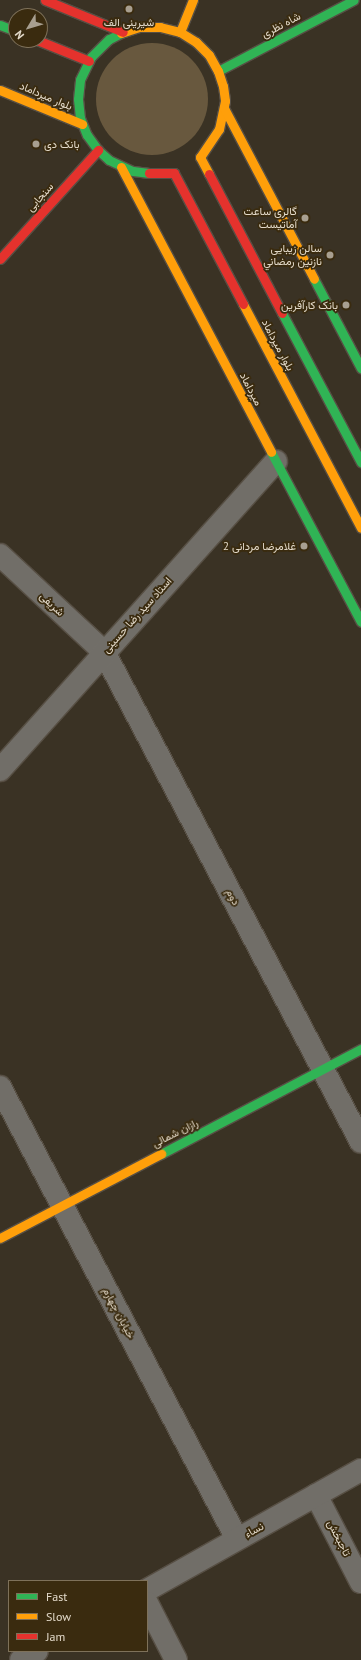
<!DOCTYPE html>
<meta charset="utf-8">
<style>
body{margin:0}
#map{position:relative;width:361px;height:1660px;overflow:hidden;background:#3a3224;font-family:"PT Sans",Vazirmatn,sans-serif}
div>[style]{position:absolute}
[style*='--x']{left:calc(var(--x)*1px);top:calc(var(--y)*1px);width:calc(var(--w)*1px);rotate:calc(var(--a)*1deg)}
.green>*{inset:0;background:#68583e}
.round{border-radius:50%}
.roads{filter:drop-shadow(1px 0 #574f44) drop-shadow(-1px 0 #574f44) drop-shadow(0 1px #574f44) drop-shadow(0 -1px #574f44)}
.street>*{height:22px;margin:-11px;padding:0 11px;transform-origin:11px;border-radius:11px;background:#716e68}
.fast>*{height:9px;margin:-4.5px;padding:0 4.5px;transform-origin:4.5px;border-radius:4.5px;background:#30b455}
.slow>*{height:9px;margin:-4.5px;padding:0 4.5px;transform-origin:4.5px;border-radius:4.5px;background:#ff9f0a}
.jam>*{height:9px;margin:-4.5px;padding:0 4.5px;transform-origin:4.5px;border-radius:4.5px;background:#e5322d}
.dots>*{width:11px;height:11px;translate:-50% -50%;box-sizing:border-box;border:2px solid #3a2b0f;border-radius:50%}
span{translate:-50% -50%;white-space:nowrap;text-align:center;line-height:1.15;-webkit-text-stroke:3.5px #3a2b0f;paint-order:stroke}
.poi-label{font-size:11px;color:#e3daca}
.left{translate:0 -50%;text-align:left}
.right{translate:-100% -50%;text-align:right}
.street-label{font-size:11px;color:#e3daca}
.legend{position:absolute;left:8px;top:1580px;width:140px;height:72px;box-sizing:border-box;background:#3a2b0f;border:1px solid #7e715a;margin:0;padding:5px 7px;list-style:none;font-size:12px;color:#e3daca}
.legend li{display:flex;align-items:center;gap:8px;height:20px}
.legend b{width:20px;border:1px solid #7e715a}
.north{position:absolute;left:8px;top:8px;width:40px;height:40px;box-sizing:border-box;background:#3a2b0f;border:1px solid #7e715a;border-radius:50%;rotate:232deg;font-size:11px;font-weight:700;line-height:16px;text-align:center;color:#e3daca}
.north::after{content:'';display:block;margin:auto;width:14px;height:18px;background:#a89f90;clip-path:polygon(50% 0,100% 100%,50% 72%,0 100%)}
</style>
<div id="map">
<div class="green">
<i class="round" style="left:96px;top:43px;width:112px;height:112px"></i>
</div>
<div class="roads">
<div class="street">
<i style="--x:0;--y:555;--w:142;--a:43"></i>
<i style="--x:104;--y:652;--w:553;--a:62.32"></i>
<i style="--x:0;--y:770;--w:414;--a:-48.2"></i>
<i style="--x:0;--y:1087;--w:510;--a:62.33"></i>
<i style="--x:316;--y:1495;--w:98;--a:62.7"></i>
<i style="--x:147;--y:1590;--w:245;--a:-29.3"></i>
<i style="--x:147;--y:1603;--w:64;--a:63"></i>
<i style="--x:21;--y:1660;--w:18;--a:-29"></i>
</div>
<div class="fast">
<i style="--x:0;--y:25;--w:17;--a:21"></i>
<i style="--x:121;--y:33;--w:13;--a:153"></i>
<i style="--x:109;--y:39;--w:25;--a:135"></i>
<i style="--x:91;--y:57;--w:25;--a:116"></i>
<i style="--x:80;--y:80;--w:19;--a:96"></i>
<i style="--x:78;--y:99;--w:19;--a:84"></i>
<i style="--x:80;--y:118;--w:18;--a:68"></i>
<i style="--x:87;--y:135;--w:19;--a:54"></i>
<i style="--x:98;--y:150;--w:15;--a:42"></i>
<i style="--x:109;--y:160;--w:26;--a:25"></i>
<i style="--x:133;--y:171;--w:16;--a:7"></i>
<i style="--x:218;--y:71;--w:153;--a:-27.6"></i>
<i style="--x:314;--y:279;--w:101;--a:62.2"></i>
<i style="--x:282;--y:313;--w:169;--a:62.1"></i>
<i style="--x:271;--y:452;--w:192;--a:62.1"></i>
<i style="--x:161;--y:1154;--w:226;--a:-27.7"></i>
</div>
<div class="slow">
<i style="--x:180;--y:32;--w:35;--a:-68"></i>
<i style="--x:121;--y:33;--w:20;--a:-18"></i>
<i style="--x:140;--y:27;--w:20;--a:0"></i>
<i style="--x:160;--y:27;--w:21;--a:14"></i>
<i style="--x:180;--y:32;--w:19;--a:32"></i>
<i style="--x:196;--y:42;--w:18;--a:45"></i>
<i style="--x:209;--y:55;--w:18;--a:61"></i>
<i style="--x:218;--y:71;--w:16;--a:72"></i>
<i style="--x:223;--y:86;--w:15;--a:82"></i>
<i style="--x:225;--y:101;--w:29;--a:102"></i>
<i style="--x:219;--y:129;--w:34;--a:124"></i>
<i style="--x:200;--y:157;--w:19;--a:62"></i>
<i style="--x:0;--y:90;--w:89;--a:22.5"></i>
<i style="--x:224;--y:108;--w:193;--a:62.2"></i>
<i style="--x:121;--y:167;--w:322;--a:62.2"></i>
<i style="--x:243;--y:304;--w:253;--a:62.2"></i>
<i style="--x:0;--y:1238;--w:182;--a:-27.6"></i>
</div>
<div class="jam">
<i style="--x:45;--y:0;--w:84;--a:22.3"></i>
<i style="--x:37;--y:40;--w:56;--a:22"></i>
<i style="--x:149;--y:173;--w:25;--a:0"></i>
<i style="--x:174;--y:173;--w:148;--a:62.2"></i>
<i style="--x:209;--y:174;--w:157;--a:62.3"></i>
<i style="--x:0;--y:259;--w:147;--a:-48"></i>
</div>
</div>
<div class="dots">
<i style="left:129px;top:9px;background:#a89f90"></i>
<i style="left:36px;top:144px;background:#a89f90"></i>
<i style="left:305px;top:218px;background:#a89f90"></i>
<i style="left:330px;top:255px;background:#a89f90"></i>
<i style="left:346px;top:305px;background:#a89f90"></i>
<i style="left:304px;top:546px;background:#a89f90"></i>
</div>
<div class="poi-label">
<span style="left:129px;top:22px">شیرینی الف</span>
<span class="left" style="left:44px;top:144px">بانک دی</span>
<span class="right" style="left:297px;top:218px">گالری ساعت<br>آماتیست</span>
<span class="right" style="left:322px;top:255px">سالن زیبایی<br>نازنين رمضاني</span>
<span class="right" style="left:338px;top:305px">بانک کارآفرین</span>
<span class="right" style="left:296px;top:546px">غلامرضا مردانی 2</span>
</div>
<div class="street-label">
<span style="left:281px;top:25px;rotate:-28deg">شاه نظری</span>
<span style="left:46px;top:96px;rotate:23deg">بلوار میرداماد</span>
<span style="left:40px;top:197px;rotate:-48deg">سنجابی</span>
<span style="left:278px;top:345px;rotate:62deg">بلوار میرداماد</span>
<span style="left:251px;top:389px;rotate:62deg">میرداماد</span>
<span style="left:52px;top:604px;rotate:43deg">شریفی</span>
<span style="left:137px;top:615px;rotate:-48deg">استاد سید رضا حسینی</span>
<span style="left:233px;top:897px;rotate:62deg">دوم</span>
<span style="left:175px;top:1133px;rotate:-27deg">رازان شمالی</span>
<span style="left:119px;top:1313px;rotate:62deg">خیابان چهارم</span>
<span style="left:254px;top:1530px;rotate:-29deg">نساء</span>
<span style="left:339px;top:1538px;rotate:63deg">تاجبخش</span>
</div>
<ul class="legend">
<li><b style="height:5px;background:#30b455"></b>Fast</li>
<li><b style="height:5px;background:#ff9f0a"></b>Slow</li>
<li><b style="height:5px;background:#e5322d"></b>Jam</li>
</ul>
<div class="north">N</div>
</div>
